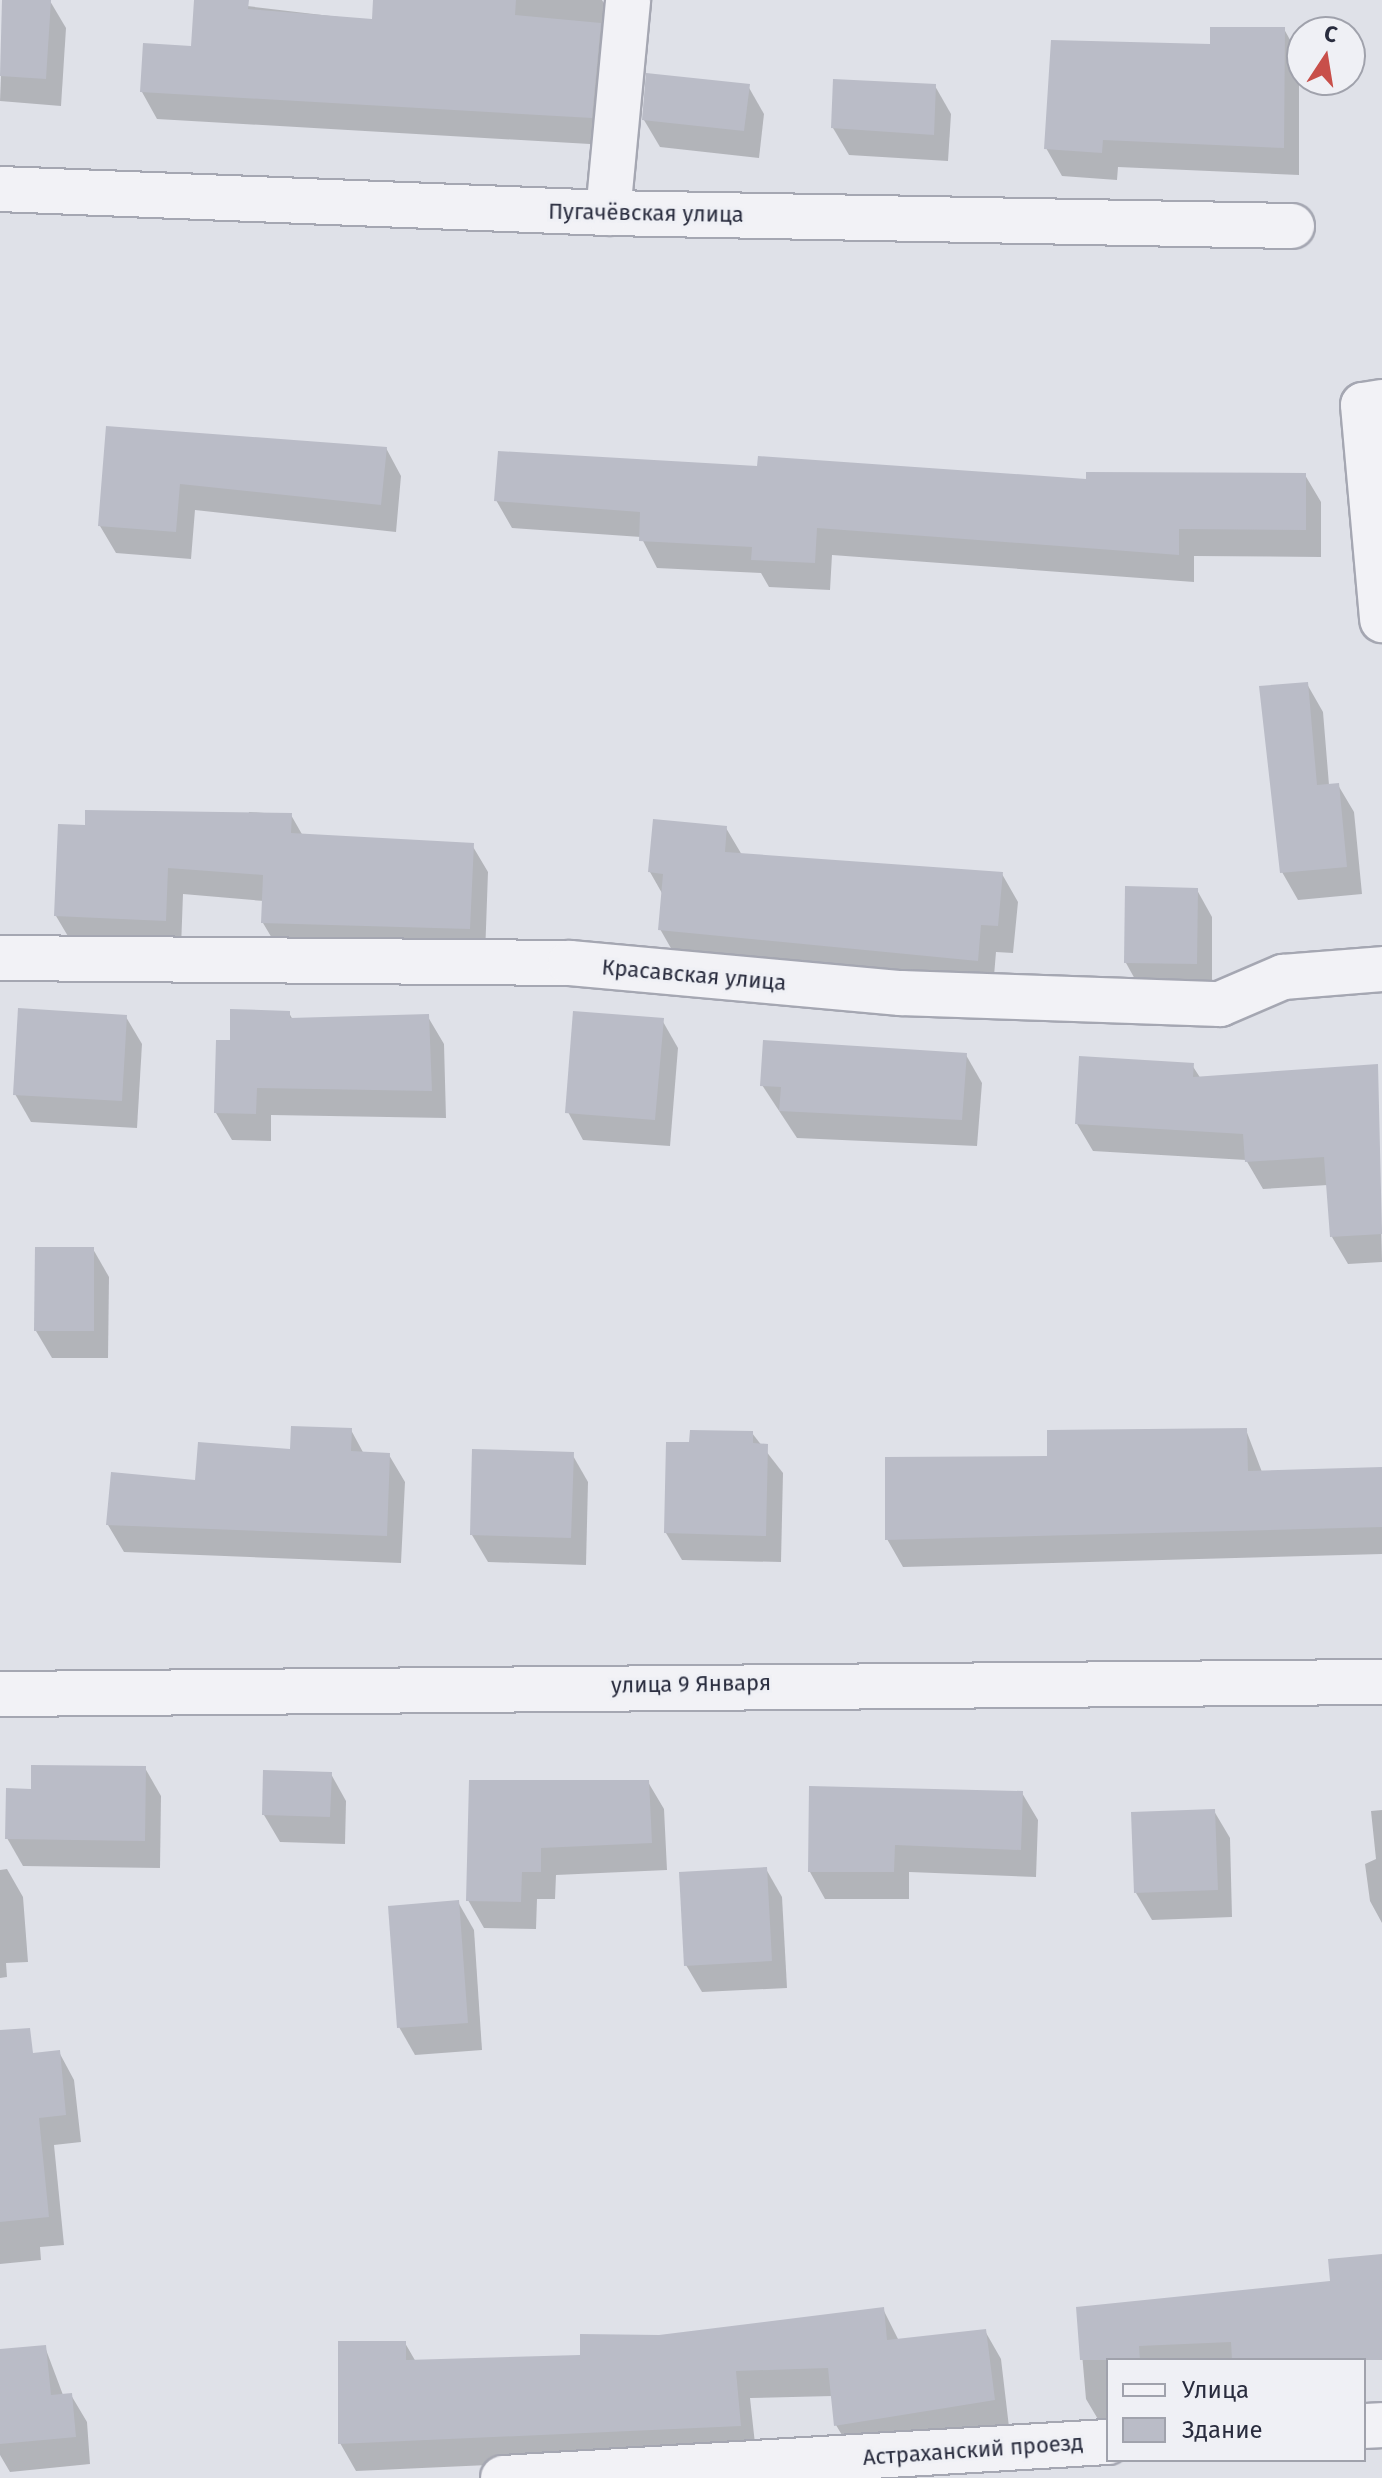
<!DOCTYPE html>
<meta charset="utf-8">
<style>
body{margin:0}
#map{position:relative;width:1382px;height:2478px;overflow:hidden;background:#dfe1e8;font-family:"Fira Sans",sans-serif}
div>[style]{position:absolute}
[style*='--x']{left:calc(var(--x)*1px);top:calc(var(--y)*1px);width:calc(var(--w)*1px);rotate:calc(var(--a)*1deg)}
.shadow>*{inset:0;background:#0003}
.building>*{inset:0;background:#babcc7}
.roads{filter:drop-shadow(2px 0 #a5a7b2) drop-shadow(-2px 0 #a5a7b2) drop-shadow(0 2px #a5a7b2) drop-shadow(0 -2px #a5a7b2)}
.minor>*{height:44px;margin:-22px;padding:0 22px;transform-origin:22px;border-radius:22px;background:#f2f2f6}
span{translate:-50% -50%;white-space:nowrap;text-align:center;line-height:1.15;-webkit-text-stroke:6px #eff0f5;paint-order:stroke}
.street-label{font-size:22px;color:#292c3e}
.legend{position:absolute;left:1106px;top:2358px;width:260px;height:104px;box-sizing:border-box;background:#eff0f5;border:2px solid #a0a2ac;margin:0;padding:10px 14px;list-style:none;font-size:24px;color:#292c3e}
.legend li{display:flex;align-items:center;gap:16px;height:40px}
.legend b{width:40px;border:2px solid #a0a2ac}
.north{position:absolute;left:1286px;top:16px;width:80px;height:80px;box-sizing:border-box;background:#eff0f5;border:2px solid #a0a2ac;border-radius:50%;rotate:12deg;font-size:22px;font-weight:700;line-height:32px;text-align:center;color:#292c3e}
.north::after{content:'';display:block;margin:auto;width:28px;height:36px;background:#c84f4a;clip-path:polygon(50% 0,100% 100%,50% 72%,0 100%)}
</style>
<div id="map">
<div class="shadow">
<i style="clip-path:polygon(4px 0,50px 1px,66px 28px,61px 106px,0 101px)"></i>
<i style="clip-path:polygon(196px 0,373px 21px,375px 0,602px 0,618px 27px,607px 145px,157px 119px,142px 92px,193px 48px)"></i>
<i style="clip-path:polygon(1284px 29px,1299px 56px,1299px 175px,1118px 167px,1117px 180px,1062px 176px,1046px 148px,1212px 46px)"></i>
<i style="clip-path:polygon(748px 86px,764px 114px,759px 158px,660px 147px,644px 120px)"></i>
<i style="clip-path:polygon(935px 86px,951px 114px,948px 161px,849px 155px,833px 128px)"></i>
<i style="clip-path:polygon(108px 428px,386px 448px,401px 476px,396px 532px,195px 510px,191px 559px,116px 553px,100px 526px)"></i>
<i style="clip-path:polygon(759px 468px,1088px 481px,1305px 475px,1321px 502px,1321px 557px,1194px 556px,1194px 582px,832px 555px,830px 590px,769px 587px,761px 573px,657px 568px,641px 537px,512px 528px,496px 500px)"></i>
<i style="clip-path:polygon(1307px 684px,1323px 712px,1329px 785px,1338px 785px,1354px 812px,1362px 894px,1298px 900px,1282px 872px)"></i>
<i style="clip-path:polygon(249px 812px,291px 815px,303px 836px,472px 845px,488px 872px,485px 956px,279px 950px,263px 923px,264px 901px,183px 894px,181px 948px,72px 943px,56px 916px,87px 827px,248px 818px)"></i>
<i style="clip-path:polygon(726px 828px,742px 855px,1002px 874px,1018px 902px,1013px 953px,996px 952px,993px 988px,676px 957px,660px 929px,663px 895px,650px 872px)"></i>
<i style="clip-path:polygon(1197px 890px,1212px 917px,1212px 991px,1141px 990px,1126px 963px)"></i>
<i style="clip-path:polygon(289px 1013px,293px 1020px,428px 1017px,444px 1044px,446px 1118px,271px 1115px,271px 1141px,232px 1140px,216px 1113px,232px 1042px)"></i>
<i style="clip-path:polygon(126px 1017px,142px 1044px,137px 1128px,31px 1122px,15px 1094px)"></i>
<i style="clip-path:polygon(662px 1020px,678px 1048px,670px 1146px,583px 1140px,568px 1112px)"></i>
<i style="clip-path:polygon(966px 1055px,982px 1083px,977px 1146px,797px 1138px,762px 1085px)"></i>
<i style="clip-path:polygon(1192px 1065px,1201px 1079px,1377px 1066px,1382px 1262px,1348px 1264px,1332px 1237px,1328px 1185px,1263px 1189px,1246px 1160px,1093px 1151px,1077px 1124px)"></i>
<i style="clip-path:polygon(93px 1249px,109px 1277px,108px 1358px,52px 1358px,36px 1331px)"></i>
<i style="clip-path:polygon(351px 1430px,364px 1454px,389px 1455px,405px 1482px,401px 1563px,124px 1552px,108px 1525px,197px 1482px)"></i>
<i style="clip-path:polygon(1246px 1430px,1262px 1472px,1382px 1469px,1382px 1554px,903px 1567px,887px 1539px,1049px 1458px)"></i>
<i style="clip-path:polygon(752px 1433px,783px 1473px,781px 1562px,682px 1560px,666px 1533px,691px 1444px)"></i>
<i style="clip-path:polygon(572px 1454px,588px 1482px,586px 1565px,488px 1562px,472px 1535px)"></i>
<i style="clip-path:polygon(145px 1768px,161px 1796px,160px 1868px,23px 1866px,7px 1838px)"></i>
<i style="clip-path:polygon(331px 1774px,346px 1801px,345px 1844px,280px 1842px,264px 1815px)"></i>
<i style="clip-path:polygon(471px 1782px,648px 1782px,664px 1809px,667px 1870px,556px 1875px,555px 1899px,537px 1899px,536px 1929px,484px 1928px,468px 1900px)"></i>
<i style="clip-path:polygon(1022px 1793px,1038px 1820px,1036px 1877px,909px 1872px,909px 1899px,825px 1899px,810px 1872px)"></i>
<i style="clip-path:polygon(1382px 1810px,1382px 1923px,1370px 1901px,1365px 1864px,1376px 1859px,1371px 1811px)"></i>
<i style="clip-path:polygon(1214px 1811px,1230px 1838px,1232px 1917px,1152px 1920px,1136px 1893px)"></i>
<i style="clip-path:polygon(7px 1869px,23px 1897px,28px 1962px,6px 1963px,7px 1977px,0 1978px,0 1870px)"></i>
<i style="clip-path:polygon(766px 1869px,782px 1897px,787px 1988px,702px 1992px,686px 1965px)"></i>
<i style="clip-path:polygon(458px 1902px,474px 1930px,482px 2050px,415px 2055px,399px 2027px)"></i>
<i style="clip-path:polygon(59px 2052px,74px 2080px,81px 2142px,54px 2145px,64px 2245px,40px 2247px,41px 2260px,0 2264px,0 2059px)"></i>
<i style="clip-path:polygon(1078px 2308px,1339px 2360px,1108px 2360px,1108px 2426px,1102px 2426px,1086px 2399px)"></i>
<i style="clip-path:polygon(883px 2309px,899px 2341px,985px 2331px,1001px 2359px,1009px 2427px,852px 2452px,836px 2425px,833px 2396px,750px 2398px,756px 2453px,356px 2471px,340px 2443px,405px 2343px,416px 2362px,582px 2357px,659px 2337px)"></i>
<i style="clip-path:polygon(45px 2347px,63px 2395px,71px 2395px,87px 2422px,90px 2464px,10px 2472px,0 2455px,0 2351px)"></i>
</div>
<div class="building">
<i style="clip-path:polygon(2px 0,51px 0,46px 79px,0 76px)"></i>
<i style="clip-path:polygon(194px 0,249px 0,248px 9px,372px 19px,373px 0,516px 0,515px 15px,601px 23px,592px 118px,140px 92px,143px 43px,191px 46px)"></i>
<i style="clip-path:polygon(1210px 27px,1285px 27px,1284px 148px,1103px 140px,1102px 153px,1044px 149px,1051px 40px,1210px 44px)"></i>
<i style="clip-path:polygon(646px 73px,750px 84px,744px 131px,642px 120px)"></i>
<i style="clip-path:polygon(833px 79px,936px 84px,934px 135px,831px 128px)"></i>
<i style="clip-path:polygon(106px 426px,387px 447px,381px 505px,180px 484px,176px 532px,98px 526px)"></i>
<i style="clip-path:polygon(498px 451px,757px 466px,758px 456px,1086px 479px,1086px 472px,1306px 473px,1306px 530px,1179px 529px,1179px 555px,817px 528px,815px 563px,751px 560px,752px 547px,639px 541px,640px 512px,494px 501px)"></i>
<i style="clip-path:polygon(1308px 682px,1317px 785px,1339px 783px,1347px 867px,1280px 873px,1259px 686px)"></i>
<i style="clip-path:polygon(85px 810px,292px 813px,291px 833px,474px 843px,470px 929px,261px 923px,263px 875px,168px 868px,166px 921px,54px 916px,58px 824px,85px 825px)"></i>
<i style="clip-path:polygon(653px 819px,727px 826px,725px 852px,1003px 872px,998px 926px,981px 925px,978px 961px,658px 930px,663px 874px,648px 872px)"></i>
<i style="clip-path:polygon(1125px 886px,1198px 888px,1197px 964px,1124px 963px)"></i>
<i style="clip-path:polygon(18px 1008px,127px 1015px,122px 1101px,13px 1095px)"></i>
<i style="clip-path:polygon(230px 1009px,290px 1011px,290px 1018px,429px 1014px,432px 1091px,257px 1088px,256px 1114px,214px 1113px,216px 1040px,230px 1040px)"></i>
<i style="clip-path:polygon(573px 1011px,664px 1018px,655px 1120px,565px 1113px)"></i>
<i style="clip-path:polygon(763px 1040px,967px 1053px,962px 1120px,779px 1111px,781px 1087px,760px 1086px)"></i>
<i style="clip-path:polygon(1079px 1056px,1194px 1063px,1193px 1077px,1378px 1064px,1382px 1234px,1330px 1237px,1324px 1157px,1245px 1162px,1243px 1134px,1075px 1124px)"></i>
<i style="clip-path:polygon(35px 1247px,94px 1247px,94px 1331px,34px 1331px)"></i>
<i style="clip-path:polygon(291px 1426px,352px 1428px,351px 1451px,390px 1453px,387px 1536px,106px 1525px,111px 1472px,195px 1480px,198px 1442px,290px 1449px)"></i>
<i style="clip-path:polygon(1247px 1428px,1248px 1471px,1382px 1467px,1382px 1527px,885px 1540px,885px 1457px,1047px 1456px,1047px 1430px)"></i>
<i style="clip-path:polygon(690px 1430px,753px 1431px,753px 1443px,768px 1444px,766px 1536px,664px 1533px,666px 1442px,689px 1442px)"></i>
<i style="clip-path:polygon(472px 1449px,574px 1452px,571px 1538px,470px 1535px)"></i>
<i style="clip-path:polygon(31px 1765px,146px 1766px,145px 1841px,5px 1839px,6px 1788px,31px 1789px)"></i>
<i style="clip-path:polygon(263px 1770px,332px 1772px,330px 1817px,262px 1815px)"></i>
<i style="clip-path:polygon(469px 1780px,649px 1780px,652px 1843px,541px 1848px,541px 1872px,522px 1872px,521px 1902px,466px 1901px)"></i>
<i style="clip-path:polygon(809px 1786px,1023px 1791px,1021px 1850px,895px 1845px,894px 1872px,808px 1872px)"></i>
<i style="clip-path:polygon(1215px 1809px,1218px 1890px,1134px 1893px,1131px 1812px)"></i>
<i style="clip-path:polygon(767px 1867px,772px 1961px,684px 1966px,679px 1872px)"></i>
<i style="clip-path:polygon(459px 1900px,468px 2023px,397px 2028px,388px 1906px)"></i>
<i style="clip-path:polygon(30px 2028px,33px 2053px,60px 2050px,66px 2115px,39px 2118px,49px 2217px,0 2222px,0 2030px)"></i>
<i style="clip-path:polygon(1382px 2254px,1382px 2360px,1232px 2360px,1231px 2342px,1139px 2346px,1140px 2360px,1080px 2360px,1076px 2307px,1330px 2281px,1328px 2259px)"></i>
<i style="clip-path:polygon(884px 2307px,887px 2340px,986px 2329px,995px 2400px,834px 2426px,828px 2368px,736px 2371px,741px 2426px,338px 2444px,338px 2341px,406px 2341px,406px 2360px,580px 2355px,580px 2334px,659px 2335px)"></i>
<i style="clip-path:polygon(46px 2345px,51px 2395px,72px 2393px,76px 2437px,0 2444px,0 2349px)"></i>
</div>
<div class="roads">
<div class="minor">
<i style="--x:0;--y:189;--w:608;--a:2.26"></i>
<i style="--x:608;--y:213;--w:684;--a:1.09"></i>
<i style="--x:608;--y:213;--w:214;--a:-84.6"></i>
<i style="--x:1382;--y:402;--w:19;--a:171"></i>
<i style="--x:1363;--y:405;--w:216;--a:84.9"></i>
<i style="--x:0;--y:958;--w:570;--a:0.5"></i>
<i style="--x:570;--y:963;--w:332;--a:5.2"></i>
<i style="--x:901;--y:993;--w:319;--a:2"></i>
<i style="--x:1220;--y:1004;--w:69;--a:-23.2"></i>
<i style="--x:1283;--y:977;--w:99;--a:-4.6"></i>
<i style="--x:0;--y:1694;--w:1382;--a:-0.5"></i>
<i style="--x:1364;--y:2426;--w:18;--a:-3"></i>
<i style="--x:503;--y:2478;--w:606;--a:-3.41"></i>
</div>
</div>
<div class="street-label">
<span style="left:646px;top:213px;rotate:1deg">Пугачёвская улица</span>
<span style="left:694px;top:975px;rotate:5deg">Красавская улица</span>
<span style="left:691px;top:1684px;rotate:-1deg">улица 9 Января</span>
<span style="left:973px;top:2450px;rotate:-4deg">Астраханский проезд</span>
</div>
<ul class="legend">
<li><b style="height:10px;background:#f2f2f6"></b>Улица</li>
<li><b style="height:22px;background:#babcc7"></b>Здание</li>
</ul>
<div class="north">С</div>
</div>
